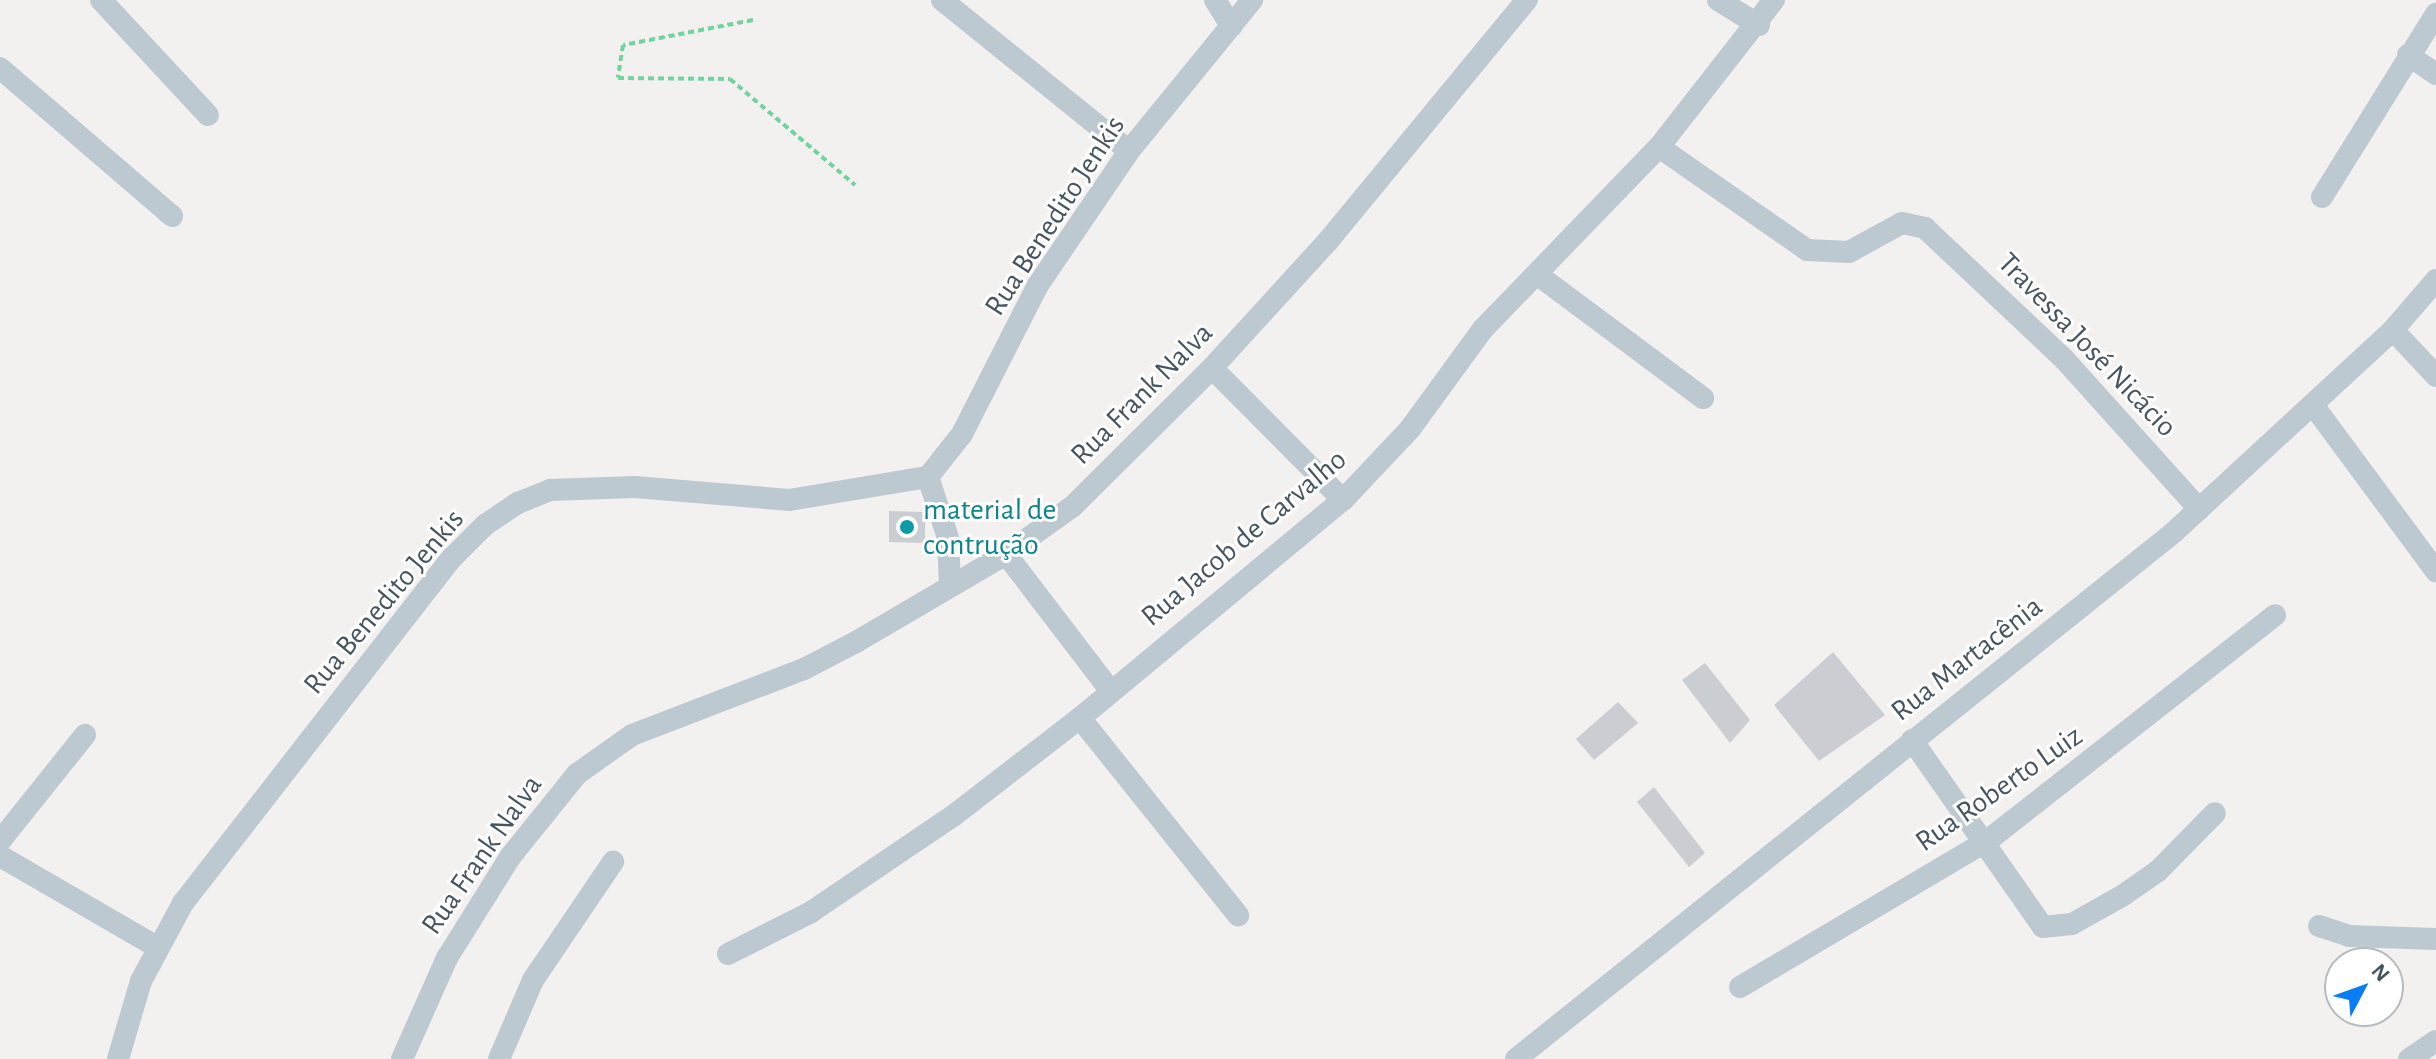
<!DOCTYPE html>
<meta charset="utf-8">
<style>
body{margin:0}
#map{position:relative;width:2436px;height:1059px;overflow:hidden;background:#f3f0f0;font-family:"Alegreya Sans",sans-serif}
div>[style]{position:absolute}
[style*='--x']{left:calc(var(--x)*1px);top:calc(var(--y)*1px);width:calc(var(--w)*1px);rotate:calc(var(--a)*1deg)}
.building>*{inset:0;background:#caced3}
.path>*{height:4px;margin-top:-2px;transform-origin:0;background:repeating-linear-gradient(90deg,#70d59d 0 6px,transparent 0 10px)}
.minor>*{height:22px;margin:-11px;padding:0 11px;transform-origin:11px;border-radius:11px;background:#bdc9d1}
.dots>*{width:22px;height:22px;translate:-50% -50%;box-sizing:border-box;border:4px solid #fff;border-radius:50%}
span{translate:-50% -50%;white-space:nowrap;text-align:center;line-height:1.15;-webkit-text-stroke:6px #fff;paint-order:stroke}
.street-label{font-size:30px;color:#465560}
.culture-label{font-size:30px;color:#0d838f}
.left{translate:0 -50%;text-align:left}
.north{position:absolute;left:2324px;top:947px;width:80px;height:80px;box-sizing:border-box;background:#fff;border:2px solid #b5bbbf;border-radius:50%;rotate:49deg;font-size:22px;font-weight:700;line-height:32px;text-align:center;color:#465560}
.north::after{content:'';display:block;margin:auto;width:28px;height:36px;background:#097ef4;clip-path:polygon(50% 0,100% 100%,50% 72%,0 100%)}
</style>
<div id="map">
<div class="building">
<i style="clip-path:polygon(889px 511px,925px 512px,925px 543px,889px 542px)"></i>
<i style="clip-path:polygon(1833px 652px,1885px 715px,1819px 761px,1774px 705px)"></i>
<i style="clip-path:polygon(1705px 663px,1750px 720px,1730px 743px,1682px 680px)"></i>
<i style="clip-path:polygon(1618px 702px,1638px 723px,1594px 760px,1576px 739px)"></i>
<i style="clip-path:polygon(1654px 787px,1705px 853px,1689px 867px,1637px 802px)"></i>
</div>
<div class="path">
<i style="--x:753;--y:20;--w:132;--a:169.1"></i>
<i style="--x:623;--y:45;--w:33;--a:99"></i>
<i style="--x:618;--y:78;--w:112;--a:0.5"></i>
<i style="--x:730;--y:79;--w:164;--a:40.3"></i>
</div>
<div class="minor">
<i style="--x:101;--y:0;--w:157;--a:47.1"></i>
<i style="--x:942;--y:0;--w:240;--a:38.9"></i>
<i style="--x:1215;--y:0;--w:31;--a:58"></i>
<i style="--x:1718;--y:0;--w:48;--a:31.4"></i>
<i style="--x:2408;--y:55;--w:34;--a:34"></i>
<i style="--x:0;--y:68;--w:227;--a:40.7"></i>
<i style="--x:1659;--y:147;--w:180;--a:34.8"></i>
<i style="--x:1807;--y:250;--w:42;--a:2.7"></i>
<i style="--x:1849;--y:252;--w:60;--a:-28.7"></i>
<i style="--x:1902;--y:223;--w:24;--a:12"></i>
<i style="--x:1925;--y:228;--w:191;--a:43.3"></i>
<i style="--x:2064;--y:359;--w:202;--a:48"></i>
<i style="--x:2322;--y:197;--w:216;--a:-58.1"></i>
<i style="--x:1538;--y:275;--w:206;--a:36.7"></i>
<i style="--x:2393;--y:330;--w:63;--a:46.9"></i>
<i style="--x:1212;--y:368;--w:186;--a:45.2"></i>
<i style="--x:2313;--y:405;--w:207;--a:53.5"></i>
<i style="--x:928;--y:477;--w:64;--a:71.8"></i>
<i style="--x:948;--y:538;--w:47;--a:87.6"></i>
<i style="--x:1006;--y:554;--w:171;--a:52.6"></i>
<i style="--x:1080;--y:718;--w:253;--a:51.3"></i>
<i style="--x:1912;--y:740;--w:228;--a:55"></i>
<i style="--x:2043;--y:927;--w:29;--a:-6"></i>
<i style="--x:2072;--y:924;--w:57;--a:-29.2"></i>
<i style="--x:2122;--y:896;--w:44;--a:-34.8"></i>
<i style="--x:2158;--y:871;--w:81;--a:-45.5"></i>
<i style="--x:0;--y:841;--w:136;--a:-51.3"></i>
<i style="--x:0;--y:856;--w:179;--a:30.1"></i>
<i style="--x:2319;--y:926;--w:32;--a:18"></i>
<i style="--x:2349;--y:936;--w:87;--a:2"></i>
<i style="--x:728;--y:954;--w:93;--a:-26.8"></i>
<i style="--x:811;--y:912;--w:171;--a:-34.1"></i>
<i style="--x:953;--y:816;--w:160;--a:-37.7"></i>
<i style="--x:1080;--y:718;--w:342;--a:-39.7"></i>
<i style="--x:1343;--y:500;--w:98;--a:-46.7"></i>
<i style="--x:1410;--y:429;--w:124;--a:-53.9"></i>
<i style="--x:1483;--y:329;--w:253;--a:-46"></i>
<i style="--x:1659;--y:147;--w:187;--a:-52"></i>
<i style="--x:1740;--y:987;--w:287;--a:-30.6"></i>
<i style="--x:1987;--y:841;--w:366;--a:-38.1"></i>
<i style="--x:118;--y:1059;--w:81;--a:-73.6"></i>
<i style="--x:141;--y:981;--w:89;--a:-61.7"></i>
<i style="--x:183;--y:903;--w:437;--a:-52.1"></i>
<i style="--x:452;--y:558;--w:47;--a:-45"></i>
<i style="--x:485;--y:525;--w:40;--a:-34"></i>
<i style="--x:518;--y:503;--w:35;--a:-22"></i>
<i style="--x:550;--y:490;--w:85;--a:-2"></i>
<i style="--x:635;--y:487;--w:155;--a:4.8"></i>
<i style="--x:789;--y:500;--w:141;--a:-9.4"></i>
<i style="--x:928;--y:477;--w:55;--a:-51.7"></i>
<i style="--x:962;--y:434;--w:167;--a:-63"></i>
<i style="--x:1038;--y:285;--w:162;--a:-55.8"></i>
<i style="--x:1129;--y:151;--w:195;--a:-50.8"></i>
<i style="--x:402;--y:1059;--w:111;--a:-66"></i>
<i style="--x:447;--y:958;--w:119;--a:-58"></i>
<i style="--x:510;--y:857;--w:107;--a:-51.1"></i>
<i style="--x:577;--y:774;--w:67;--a:-35.3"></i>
<i style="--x:632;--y:735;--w:184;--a:-21"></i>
<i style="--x:804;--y:669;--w:59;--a:-27.4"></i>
<i style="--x:856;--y:642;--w:174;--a:-30.4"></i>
<i style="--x:1006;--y:554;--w:82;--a:-35.6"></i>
<i style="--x:1073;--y:506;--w:196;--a:-44.8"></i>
<i style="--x:1212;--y:368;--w:172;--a:-47.6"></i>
<i style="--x:1328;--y:241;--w:313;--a:-50.5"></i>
<i style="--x:499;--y:1059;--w:86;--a:-66.7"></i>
<i style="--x:533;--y:980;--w:143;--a:-55.9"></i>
<i style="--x:1516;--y:1059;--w:842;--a:-38.68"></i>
<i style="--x:2173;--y:533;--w:299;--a:-42.7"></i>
<i style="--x:2393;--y:330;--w:66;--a:-49.3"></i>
<i style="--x:2409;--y:1059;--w:32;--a:-34"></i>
</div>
<div class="dots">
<i style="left:907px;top:527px;background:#0f9aa8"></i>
</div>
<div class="street-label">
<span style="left:1055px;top:216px;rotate:-57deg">Rua Benedito Jenkis</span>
<span style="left:2087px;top:345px;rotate:46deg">Travessa José Nicácio</span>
<span style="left:1142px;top:394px;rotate:-45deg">Rua Frank Nalva</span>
<span style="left:1244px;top:538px;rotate:-40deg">Rua Jacob de Carvalho</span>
<span style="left:384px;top:602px;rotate:-50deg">Rua Benedito Jenkis</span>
<span style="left:1967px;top:659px;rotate:-38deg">Rua Martacênia</span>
<span style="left:1999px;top:789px;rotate:-35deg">Rua Roberto Luiz</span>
<span style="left:482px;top:855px;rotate:-55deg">Rua Frank Nalva</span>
</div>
<div class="culture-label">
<span class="left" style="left:923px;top:527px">material de<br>contrução</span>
</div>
<div class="north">N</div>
</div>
